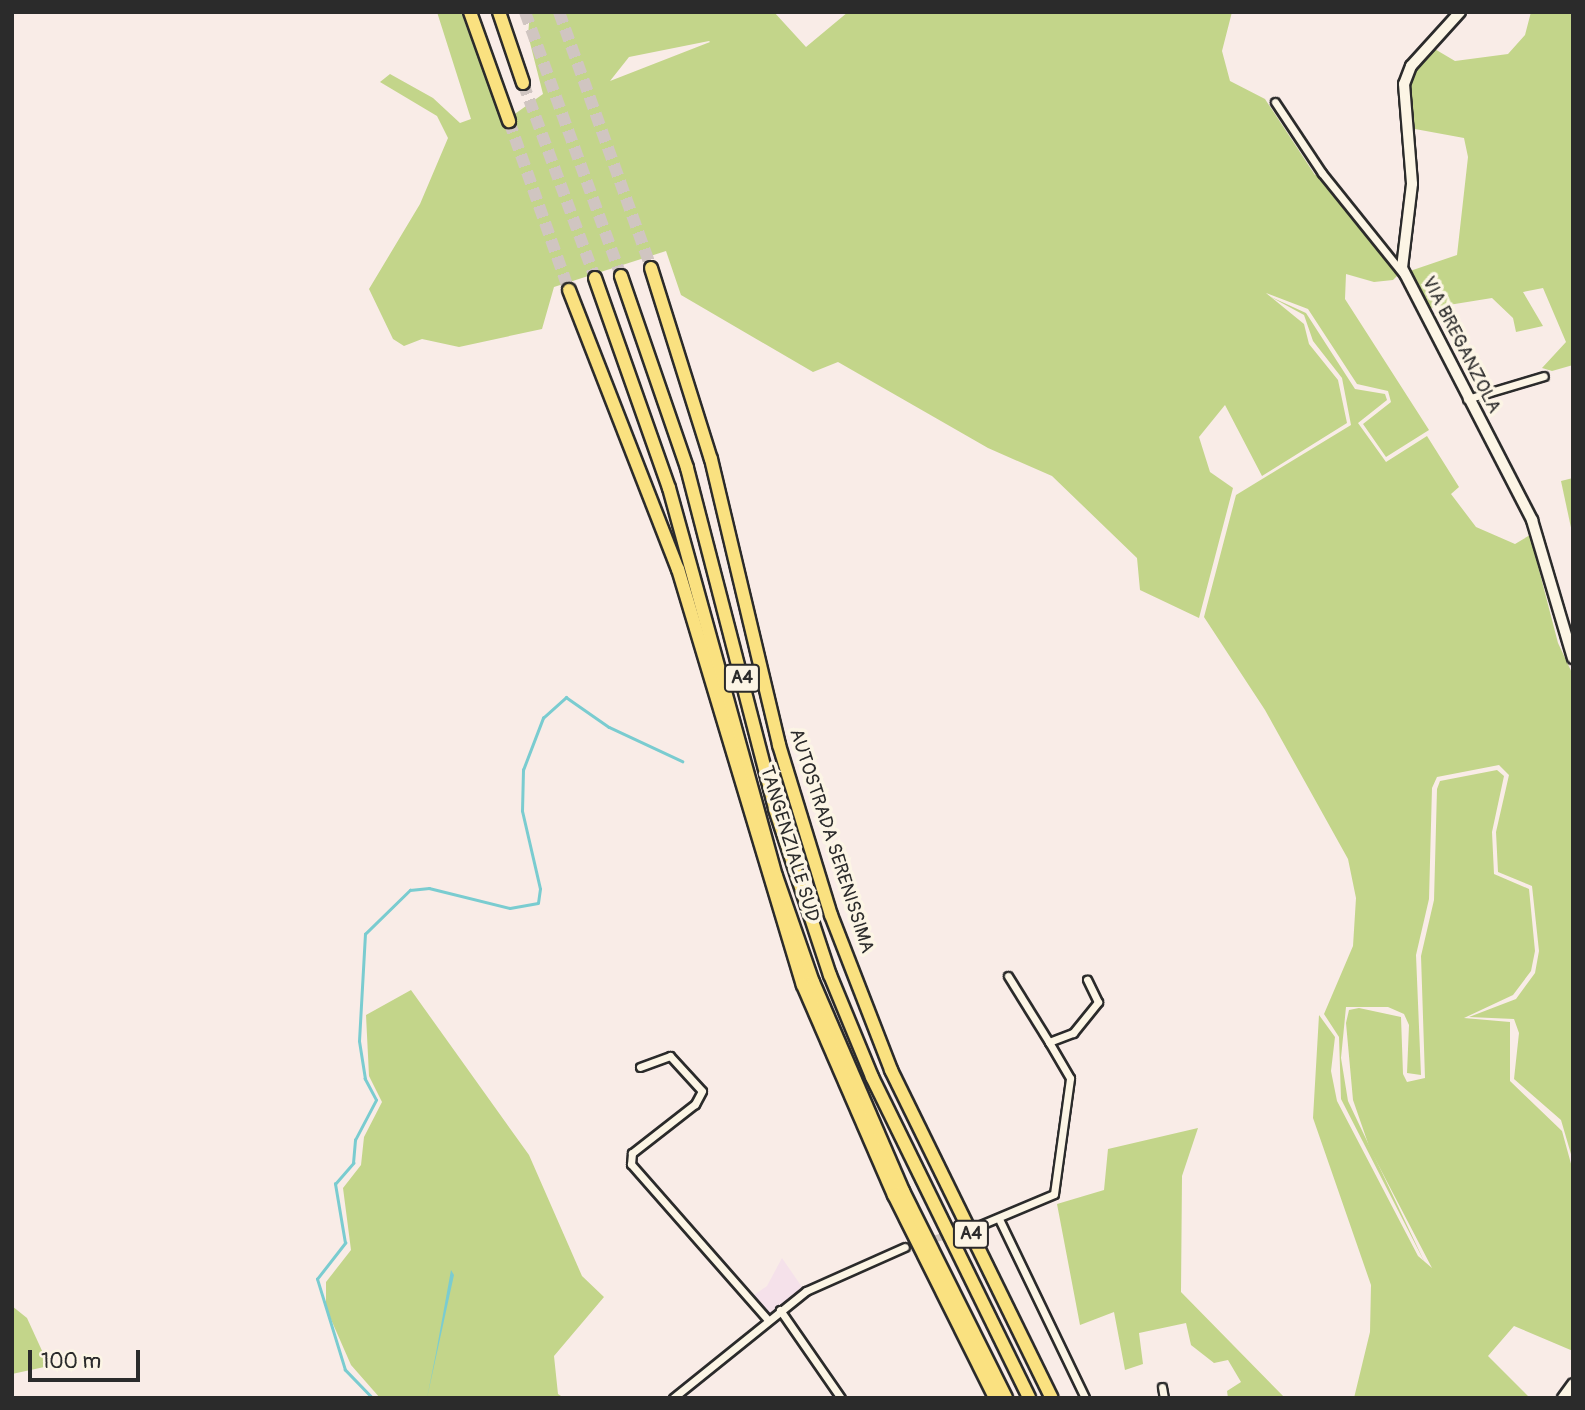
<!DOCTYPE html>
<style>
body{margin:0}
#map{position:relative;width:1585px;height:1410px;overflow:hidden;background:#f9ece7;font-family:Pangolin,sans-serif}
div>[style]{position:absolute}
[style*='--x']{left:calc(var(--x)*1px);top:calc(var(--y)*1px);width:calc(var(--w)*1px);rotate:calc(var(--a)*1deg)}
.built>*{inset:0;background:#f5e1ea}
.green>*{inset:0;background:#c3d58a}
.water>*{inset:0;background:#7accd0}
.stream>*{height:2.5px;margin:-1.25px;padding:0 1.25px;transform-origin:1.25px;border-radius:1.25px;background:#7accd0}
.street-tunnel>*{height:7px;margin-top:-3.5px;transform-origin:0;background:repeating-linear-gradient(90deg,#d0c5c1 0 7px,transparent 0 10.5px)}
.highway-tunnel>*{height:12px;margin-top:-6px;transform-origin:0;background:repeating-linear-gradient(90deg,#d0c5c1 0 12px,transparent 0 18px)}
.roads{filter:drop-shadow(2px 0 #2b2b2b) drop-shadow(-2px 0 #2b2b2b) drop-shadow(0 2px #2b2b2b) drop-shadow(0 -2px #2b2b2b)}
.street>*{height:7px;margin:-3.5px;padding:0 3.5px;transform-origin:3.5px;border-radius:3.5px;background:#fcf5e5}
.secondary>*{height:10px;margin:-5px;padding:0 5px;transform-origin:5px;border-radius:5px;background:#fcf5e5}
.highway>*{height:12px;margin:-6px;padding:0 6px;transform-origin:6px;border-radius:6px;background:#fae180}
span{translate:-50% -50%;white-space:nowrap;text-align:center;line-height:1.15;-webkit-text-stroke:7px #fcf5e5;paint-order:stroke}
.shield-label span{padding:2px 5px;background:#fcf5e5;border:2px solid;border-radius:5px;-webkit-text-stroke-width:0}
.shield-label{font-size:18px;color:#2b2b2b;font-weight:700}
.street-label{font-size:19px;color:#2b2b2b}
.frame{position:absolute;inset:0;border:14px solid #2b2b2b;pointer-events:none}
.scale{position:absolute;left:28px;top:1350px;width:112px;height:32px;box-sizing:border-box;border:4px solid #2b2b2b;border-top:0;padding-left:9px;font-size:21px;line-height:24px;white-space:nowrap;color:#2b2b2b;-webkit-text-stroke:5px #fcf5e5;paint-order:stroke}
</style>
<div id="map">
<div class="built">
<i style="clip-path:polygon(782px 1258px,804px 1290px,766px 1317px,750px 1298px,767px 1286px)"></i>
</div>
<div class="green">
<i style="clip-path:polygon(evenodd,437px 12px,461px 12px,502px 123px,543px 94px,528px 35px,530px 12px,774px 12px,806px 47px,848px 12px,1232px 12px,1222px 51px,1230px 81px,1265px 99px,1315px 175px,1322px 173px,1401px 272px,1393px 280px,1374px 282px,1346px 274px,1345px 299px,1429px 430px,1386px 457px,1363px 424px,1391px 402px,1388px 391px,1357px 384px,1308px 309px,1266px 293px,1304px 324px,1309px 344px,1338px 380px,1347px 423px,1262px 476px,1225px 405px,1199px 437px,1210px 472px,1233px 488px,1199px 618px,1140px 590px,1137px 558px,1052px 476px,988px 448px,838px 362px,813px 372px,681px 295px,666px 251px,554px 287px,542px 329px,459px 347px,422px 339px,404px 346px,393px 339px,369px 289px,420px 204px,448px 138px,437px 116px,380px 82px,390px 74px,433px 98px,460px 123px,471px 119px,437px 12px,709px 41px,710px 42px,610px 81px,629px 57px,709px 41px)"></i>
<i style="clip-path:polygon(1531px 12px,1573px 12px,1573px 365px,1552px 371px,1542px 368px,1566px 342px,1543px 288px,1523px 292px,1543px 326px,1516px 332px,1513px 318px,1492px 298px,1430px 308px,1410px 271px,1457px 255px,1468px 157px,1464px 138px,1415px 129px,1407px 94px,1412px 71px,1433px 48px,1455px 61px,1508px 54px,1525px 35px)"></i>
<i style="clip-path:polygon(1269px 296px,1306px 313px,1355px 389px,1385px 394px,1387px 400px,1358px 423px,1386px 462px,1427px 436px,1459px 487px,1451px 494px,1476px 527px,1515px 544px,1530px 535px,1558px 643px,1573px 675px,1573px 1161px,1561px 1120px,1514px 1079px,1519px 1033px,1514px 1019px,1469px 1017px,1516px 999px,1535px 973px,1539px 951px,1532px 886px,1498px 872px,1496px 832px,1509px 775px,1499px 765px,1437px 777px,1432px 788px,1429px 899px,1416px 955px,1421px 1075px,1407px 1073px,1409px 1025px,1404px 1014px,1388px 1007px,1346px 1007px,1341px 1058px,1348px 1101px,1425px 1263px,1341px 1099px,1339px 1037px,1324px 1014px,1353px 946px,1356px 898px,1348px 859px,1265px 710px,1204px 617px,1236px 495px,1351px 425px,1342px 378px,1313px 341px,1304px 315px)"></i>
<i style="clip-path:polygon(1573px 478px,1573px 537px,1561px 481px)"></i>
<i style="clip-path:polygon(1497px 770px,1504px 776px,1492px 832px,1494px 874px,1529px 889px,1535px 951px,1531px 971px,1513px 995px,1464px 1018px,1510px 1022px,1510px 1081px,1562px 1131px,1573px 1171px,1573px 1351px,1514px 1326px,1488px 1356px,1530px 1398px,1354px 1398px,1370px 1332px,1371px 1285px,1313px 1118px,1319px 1015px,1335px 1037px,1331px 1071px,1337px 1101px,1418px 1256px,1432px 1268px,1370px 1149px,1353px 1100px,1346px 1023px,1349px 1010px,1359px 1008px,1401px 1017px,1403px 1074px,1407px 1082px,1425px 1078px,1421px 956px,1434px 900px,1437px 789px,1440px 781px)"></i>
<i style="clip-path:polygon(411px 990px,529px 1155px,582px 1276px,604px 1297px,554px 1356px,558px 1394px,564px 1398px,380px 1398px,351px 1365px,326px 1308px,326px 1282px,351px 1250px,343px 1188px,361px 1165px,364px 1137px,382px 1102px,369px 1076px,366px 1015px)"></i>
<i style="clip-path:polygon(1198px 1128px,1182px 1176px,1181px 1292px,1285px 1398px,1228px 1398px,1227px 1391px,1241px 1382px,1228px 1360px,1214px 1363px,1191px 1345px,1186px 1323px,1139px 1333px,1143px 1364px,1125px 1370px,1114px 1312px,1080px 1325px,1057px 1204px,1104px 1190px,1108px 1149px)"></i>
<i style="clip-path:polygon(12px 1306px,27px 1318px,49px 1366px,12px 1374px)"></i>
</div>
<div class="water">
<i style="clip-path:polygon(451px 1270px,454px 1275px,427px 1398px,436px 1353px)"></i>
</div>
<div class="stream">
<i style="--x:372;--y:1398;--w:39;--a:-134"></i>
<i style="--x:345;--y:1370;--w:95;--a:-107.1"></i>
<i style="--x:317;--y:1279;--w:46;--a:-52.1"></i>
<i style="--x:345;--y:1243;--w:60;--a:-99.6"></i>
<i style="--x:335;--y:1184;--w:28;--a:-49"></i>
<i style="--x:353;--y:1163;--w:23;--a:-85"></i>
<i style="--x:355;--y:1140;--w:45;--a:-62.3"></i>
<i style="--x:376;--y:1100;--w:24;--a:-118"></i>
<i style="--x:365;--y:1079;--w:38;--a:-99"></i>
<i style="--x:359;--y:1041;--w:107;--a:-86.8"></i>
<i style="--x:365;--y:934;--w:63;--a:-44.4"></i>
<i style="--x:410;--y:890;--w:19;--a:-6"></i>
<i style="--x:429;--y:888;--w:83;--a:13.9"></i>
<i style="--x:510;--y:908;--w:28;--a:-10"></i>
<i style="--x:538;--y:903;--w:14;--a:-82"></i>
<i style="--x:540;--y:889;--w:80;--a:-103"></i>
<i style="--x:522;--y:811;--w:41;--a:-88.6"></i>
<i style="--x:523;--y:770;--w:56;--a:-69"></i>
<i style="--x:543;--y:718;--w:31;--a:-42"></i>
<i style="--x:566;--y:697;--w:52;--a:34.9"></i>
<i style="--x:609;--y:727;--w:81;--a:25"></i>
</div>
<div class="street-tunnel">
<i style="--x:905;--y:1247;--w:69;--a:-16.1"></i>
</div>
<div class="highway-tunnel">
<i style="--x:525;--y:12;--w:281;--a:70"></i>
<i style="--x:559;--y:12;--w:272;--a:70.2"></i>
<i style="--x:523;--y:83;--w:208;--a:69.7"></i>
<i style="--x:509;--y:121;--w:179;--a:70.5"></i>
</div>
<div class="roads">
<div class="street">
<i style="--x:1275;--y:102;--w:85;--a:56.5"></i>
<i style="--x:1322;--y:173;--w:131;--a:51.2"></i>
<i style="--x:1467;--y:399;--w:80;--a:-16.6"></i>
<i style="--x:1008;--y:976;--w:78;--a:58.2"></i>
<i style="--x:640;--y:1067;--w:32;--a:-20"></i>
<i style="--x:670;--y:1056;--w:47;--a:47.6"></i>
<i style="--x:702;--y:1091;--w:15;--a:118"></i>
<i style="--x:695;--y:1104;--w:80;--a:142.1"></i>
<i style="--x:632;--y:1153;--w:11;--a:95"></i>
<i style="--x:631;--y:1164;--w:206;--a:48.7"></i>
<i style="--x:1000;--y:1221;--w:196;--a:64.3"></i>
<i style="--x:978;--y:1226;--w:82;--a:-22.8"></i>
<i style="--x:1054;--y:1194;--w:117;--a:-82.1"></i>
<i style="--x:1070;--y:1078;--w:42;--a:-120.3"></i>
<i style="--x:1049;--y:1042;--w:26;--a:-21"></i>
<i style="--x:1073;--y:1033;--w:40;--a:-51"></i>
<i style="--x:1098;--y:1002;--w:25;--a:-116"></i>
<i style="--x:780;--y:1310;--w:107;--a:55.3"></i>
<i style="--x:1162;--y:1387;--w:11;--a:80"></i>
<i style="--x:673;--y:1398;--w:171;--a:-38.8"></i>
<i style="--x:806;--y:1291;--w:108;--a:-24"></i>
</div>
<div class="secondary">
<i style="--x:1460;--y:12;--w:73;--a:132.2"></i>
<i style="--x:1411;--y:66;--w:19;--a:111"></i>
<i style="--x:1404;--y:84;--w:100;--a:85.4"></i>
<i style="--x:1412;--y:184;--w:85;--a:96.8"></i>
<i style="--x:1402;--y:268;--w:284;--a:62.7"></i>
<i style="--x:1532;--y:520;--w:144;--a:73.5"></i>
<i style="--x:1563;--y:1398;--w:17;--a:-54"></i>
</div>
<div class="highway">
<i style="--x:470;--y:12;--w:116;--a:70.3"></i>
<i style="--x:499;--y:12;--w:75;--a:71.3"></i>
<i style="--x:651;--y:268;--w:200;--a:72.6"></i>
<i style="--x:711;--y:459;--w:294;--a:76.6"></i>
<i style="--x:779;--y:745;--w:178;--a:73"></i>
<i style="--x:831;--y:915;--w:166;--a:68.8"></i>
<i style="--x:891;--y:1070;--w:365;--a:63.9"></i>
<i style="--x:621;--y:276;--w:203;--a:71"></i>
<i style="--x:687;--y:468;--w:352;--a:75.5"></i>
<i style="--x:775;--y:809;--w:175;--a:71.7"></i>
<i style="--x:830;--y:975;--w:110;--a:67.6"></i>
<i style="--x:872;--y:1077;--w:357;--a:63.9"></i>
<i style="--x:595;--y:278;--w:223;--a:70.6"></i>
<i style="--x:669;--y:488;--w:402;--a:74.6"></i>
<i style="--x:776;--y:876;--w:112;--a:70.8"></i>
<i style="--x:813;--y:982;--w:228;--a:66.7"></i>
<i style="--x:903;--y:1191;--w:231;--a:63.5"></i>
<i style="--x:569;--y:290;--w:300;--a:68.7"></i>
<i style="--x:678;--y:569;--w:434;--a:73.3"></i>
<i style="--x:803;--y:985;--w:229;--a:66.6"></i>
<i style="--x:894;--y:1195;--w:227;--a:63.5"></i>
</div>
</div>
<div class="shield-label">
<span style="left:742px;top:678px">A4</span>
<span style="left:971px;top:1234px">A4</span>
</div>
<div class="street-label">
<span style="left:1461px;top:345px;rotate:63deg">VIA BREGANZOLA</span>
<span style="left:831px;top:841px;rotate:72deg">AUTOSTRADA SERENISSIMA</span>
<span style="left:789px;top:844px;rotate:73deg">TANGENZIALE SUD</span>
</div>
<div class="frame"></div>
<div class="scale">100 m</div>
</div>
